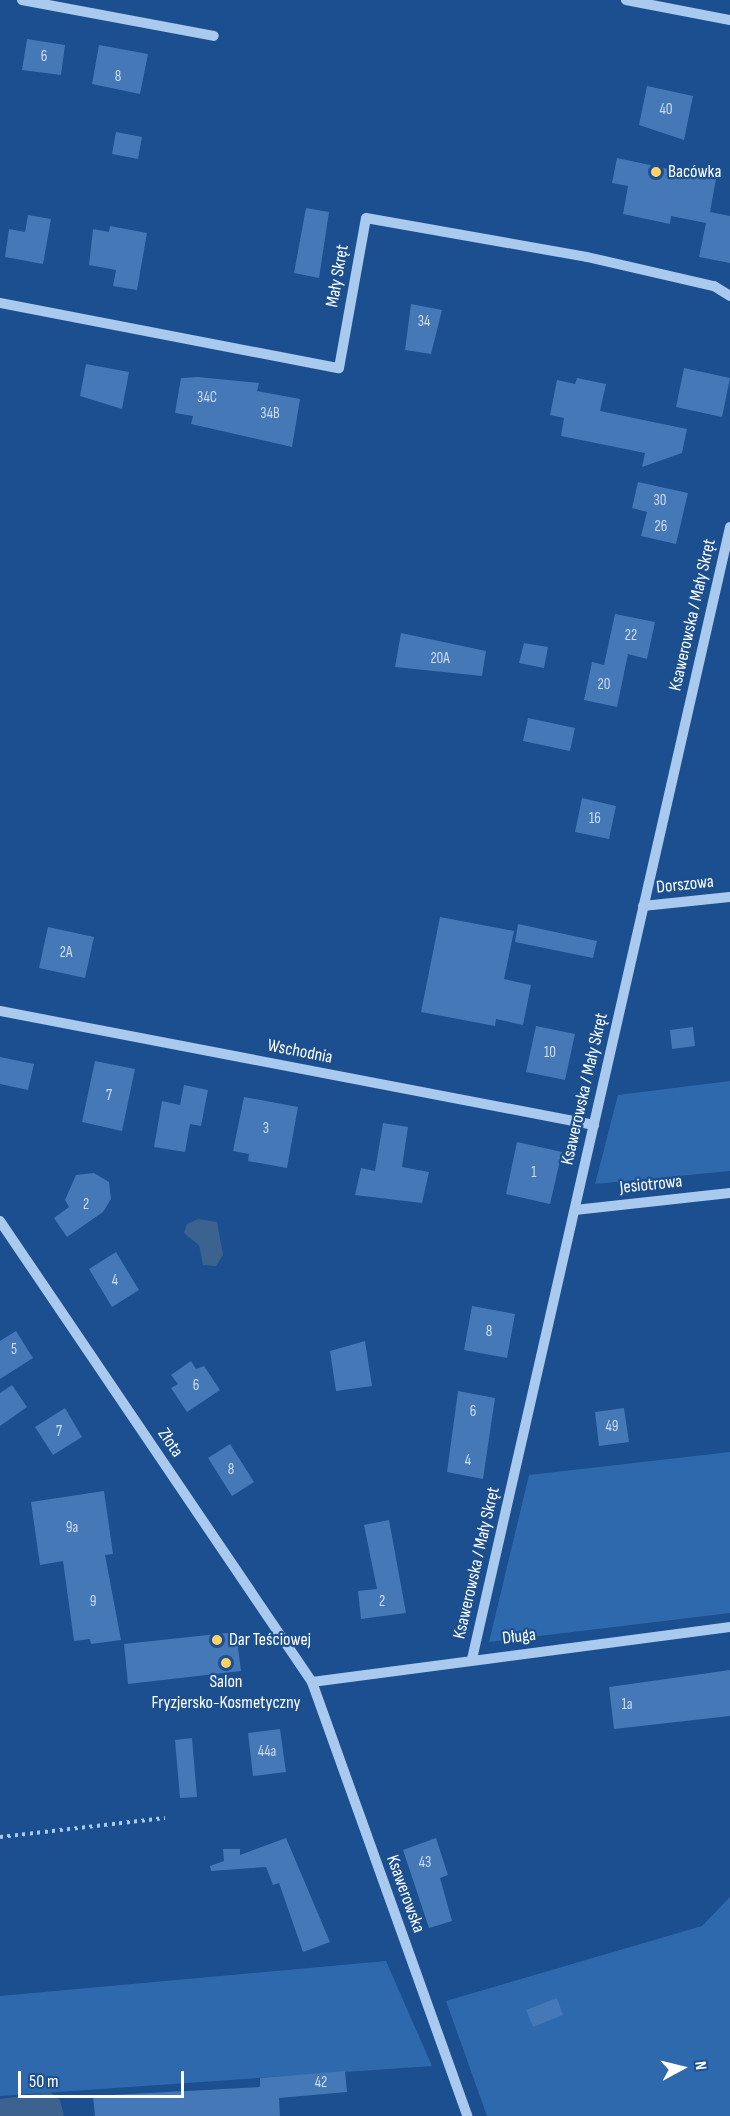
<!DOCTYPE html>
<meta charset="utf-8">
<style>
body{margin:0}
#map{position:relative;width:730px;height:2116px;overflow:hidden;background:#1b4f8f;font-family:"Sofia Sans Condensed",sans-serif}
div>[style]{position:absolute}
[style*='--x']{left:calc(var(--x)*1px);top:calc(var(--y)*1px);width:calc(var(--w)*1px);rotate:calc(var(--a)*1deg)}
.green>*{inset:0;background:#2e69ad}
.water>*{inset:0;background:#3c6290}
.building>*{inset:0;background:#4478b7}
.path>*{height:4px;margin-top:-2px;transform-origin:0;background:repeating-linear-gradient(90deg,#a9c9ee 0 3px,transparent 0 7.5px)}
.minor>*{height:10px;margin:-5px;padding:0 5px;transform-origin:5px;border-radius:5px;background:#a9c9ee}
.dots>*{width:16px;height:16px;translate:-50% -50%;box-sizing:border-box;border:3px solid #1b4f8f;border-radius:50%}
span{translate:-50% -50%;white-space:nowrap;text-align:center;line-height:1.15;-webkit-text-stroke:4.5px #1b4f8f;paint-order:stroke}
.number-label{font-size:15px;color:#d0dded}
.number-label span{-webkit-text-stroke-width:0}
.poi-label{font-size:18px;color:#fff}
.left{translate:0 -50%;text-align:left}
.street-label{font-size:18px;color:#fff}
.north{position:absolute;left:652px;top:2038px;width:60px;height:60px;-webkit-text-stroke:4px #1b4f8f;paint-order:stroke;rotate:83deg;font-size:16px;font-weight:700;line-height:24px;text-align:center;color:#fff}
.north::after{content:'';display:block;margin:auto;width:21px;height:27px;background:#fff;clip-path:polygon(50% 0,100% 100%,50% 72%,0 100%)}
.scale{position:absolute;left:18px;top:2071px;width:166px;height:27px;box-sizing:border-box;border:3px solid #fff;border-top:0;padding-left:8px;font-size:18px;line-height:21px;white-space:nowrap;color:#fff;-webkit-text-stroke:4px #1b4f8f;paint-order:stroke}
</style>
<div id="map">
<div class="green">
<i style="clip-path:polygon(730px 1081px,730px 1171px,595px 1184px,618px 1095px)"></i>
<i style="clip-path:polygon(730px 1452px,730px 1613px,489px 1642px,529px 1475px)"></i>
<i style="clip-path:polygon(730px 1897px,730px 2116px,487px 2116px,446px 2001px,702px 1926px)"></i>
<i style="clip-path:polygon(386px 1961px,432px 2066px,0 2096px,0 1996px)"></i>
</div>
<div class="water">
<i style="clip-path:polygon(198px 1219px,217px 1222px,223px 1255px,216px 1266px,203px 1265px,199px 1245px,184px 1233px,187px 1224px)"></i>
<i style="clip-path:polygon(50px 2092px,60px 2100px,64px 2116px,0 2116px,0 2099px)"></i>
</div>
<div class="building">
<i style="clip-path:polygon(27px 39px,65px 45px,61px 75px,22px 70px)"></i>
<i style="clip-path:polygon(99px 45px,148px 54px,140px 94px,92px 84px)"></i>
<i style="clip-path:polygon(647px 86px,693px 96px,684px 140px,639px 125px)"></i>
<i style="clip-path:polygon(116px 132px,142px 137px,138px 159px,112px 154px)"></i>
<i style="clip-path:polygon(617px 158px,716px 179px,710px 212px,730px 216px,730px 263px,699px 257px,706px 223px,671px 216px,670px 224px,623px 214px,628px 186px,612px 183px)"></i>
<i style="clip-path:polygon(306px 208px,329px 212px,319px 278px,294px 273px)"></i>
<i style="clip-path:polygon(28px 215px,51px 219px,43px 264px,5px 257px,9px 229px,25px 232px)"></i>
<i style="clip-path:polygon(110px 226px,147px 233px,137px 290px,113px 286px,116px 270px,89px 265px,93px 229px,109px 232px)"></i>
<i style="clip-path:polygon(411px 304px,442px 310px,431px 354px,405px 350px)"></i>
<i style="clip-path:polygon(86px 364px,129px 372px,122px 409px,80px 396px)"></i>
<i style="clip-path:polygon(684px 368px,730px 378px,722px 417px,676px 407px)"></i>
<i style="clip-path:polygon(198px 377px,259px 383px,257px 391px,300px 399px,292px 447px,191px 424px,193px 416px,175px 413px,181px 378px)"></i>
<i style="clip-path:polygon(577px 378px,606px 384px,600px 411px,687px 429px,682px 453px,642px 467px,645px 453px,561px 436px,564px 418px,550px 415px,557px 380px,575px 384px)"></i>
<i style="clip-path:polygon(638px 482px,688px 493px,676px 544px,641px 536px,647px 512px,632px 508px)"></i>
<i style="clip-path:polygon(615px 614px,655px 622px,647px 659px,628px 654px,617px 707px,584px 700px,592px 662px,604px 665px)"></i>
<i style="clip-path:polygon(401px 633px,486px 651px,482px 676px,395px 667px)"></i>
<i style="clip-path:polygon(524px 643px,548px 647px,544px 668px,519px 663px)"></i>
<i style="clip-path:polygon(528px 718px,575px 728px,570px 751px,523px 741px)"></i>
<i style="clip-path:polygon(582px 798px,616px 806px,609px 839px,575px 832px)"></i>
<i style="clip-path:polygon(440px 917px,514px 931px,504px 979px,531px 985px,523px 1025px,496px 1019px,495px 1026px,421px 1012px)"></i>
<i style="clip-path:polygon(518px 924px,597px 941px,593px 958px,515px 942px)"></i>
<i style="clip-path:polygon(48px 927px,94px 937px,85px 978px,39px 968px)"></i>
<i style="clip-path:polygon(536px 1026px,575px 1034px,565px 1080px,526px 1072px)"></i>
<i style="clip-path:polygon(693px 1027px,695px 1046px,672px 1049px,670px 1030px)"></i>
<i style="clip-path:polygon(0 1057px,34px 1064px,28px 1090px,0 1084px)"></i>
<i style="clip-path:polygon(95px 1061px,135px 1069px,122px 1131px,82px 1122px)"></i>
<i style="clip-path:polygon(184px 1085px,208px 1090px,201px 1126px,190px 1124px,185px 1152px,154px 1147px,162px 1101px,180px 1105px)"></i>
<i style="clip-path:polygon(244px 1097px,298px 1107px,287px 1168px,248px 1161px,249px 1154px,233px 1151px)"></i>
<i style="clip-path:polygon(383px 1123px,408px 1127px,402px 1167px,429px 1172px,422px 1203px,355px 1195px,361px 1168px,375px 1171px)"></i>
<i style="clip-path:polygon(517px 1142px,562px 1152px,550px 1204px,506px 1194px)"></i>
<i style="clip-path:polygon(94px 1173px,109px 1182px,111px 1199px,103px 1212px,67px 1237px,54px 1218px,69px 1207px,65px 1200px,76px 1175px)"></i>
<i style="clip-path:polygon(116px 1252px,139px 1290px,112px 1307px,89px 1269px)"></i>
<i style="clip-path:polygon(472px 1306px,515px 1314px,507px 1358px,464px 1350px)"></i>
<i style="clip-path:polygon(16px 1331px,33px 1358px,0 1379px,0 1341px)"></i>
<i style="clip-path:polygon(365px 1341px,372px 1386px,336px 1391px,330px 1351px)"></i>
<i style="clip-path:polygon(191px 1361px,196px 1369px,204px 1366px,220px 1390px,187px 1412px,171px 1388px,178px 1384px,171px 1375px)"></i>
<i style="clip-path:polygon(12px 1385px,27px 1407px,0 1426px,0 1393px)"></i>
<i style="clip-path:polygon(458px 1391px,495px 1398px,483px 1479px,447px 1472px)"></i>
<i style="clip-path:polygon(65px 1408px,82px 1437px,53px 1455px,35px 1427px)"></i>
<i style="clip-path:polygon(624px 1408px,629px 1442px,599px 1446px,595px 1412px)"></i>
<i style="clip-path:polygon(230px 1444px,254px 1482px,232px 1496px,208px 1458px)"></i>
<i style="clip-path:polygon(104px 1491px,113px 1554px,105px 1555px,121px 1640px,91px 1644px,90px 1639px,74px 1641px,63px 1561px,40px 1565px,31px 1502px)"></i>
<i style="clip-path:polygon(389px 1520px,406px 1613px,361px 1619px,358px 1591px,377px 1589px,364px 1525px)"></i>
<i style="clip-path:polygon(236px 1632px,241px 1671px,128px 1684px,124px 1644px)"></i>
<i style="clip-path:polygon(730px 1670px,730px 1716px,614px 1729px,609px 1687px)"></i>
<i style="clip-path:polygon(280px 1729px,286px 1772px,253px 1776px,248px 1733px)"></i>
<i style="clip-path:polygon(192px 1738px,197px 1797px,180px 1798px,175px 1740px)"></i>
<i style="clip-path:polygon(286px 1838px,330px 1942px,303px 1952px,279px 1883px,273px 1885px,266px 1867px,211px 1871px,210px 1866px,224px 1861px,223px 1849px,240px 1849px,240px 1855px)"></i>
<i style="clip-path:polygon(436px 1838px,448px 1875px,440px 1878px,452px 1921px,429px 1928px,403px 1850px)"></i>
<i style="clip-path:polygon(557px 1998px,563px 2015px,533px 2027px,526px 2010px)"></i>
<i style="clip-path:polygon(345px 2071px,347px 2092px,279px 2098px,280px 2116px,95px 2116px,93px 2096px,260px 2087px,260px 2078px)"></i>
</div>
<div class="path">
<i style="--x:0;--y:1837;--w:166;--a:-6.6"></i>
</div>
<div class="minor">
<i style="--x:22;--y:0;--w:195;--a:10.6"></i>
<i style="--x:626;--y:0;--w:106;--a:10.9"></i>
<i style="--x:0;--y:303;--w:345;--a:10.9"></i>
<i style="--x:339;--y:368;--w:152;--a:-79.8"></i>
<i style="--x:366;--y:218;--w:224;--a:10"></i>
<i style="--x:587;--y:257;--w:130;--a:12.9"></i>
<i style="--x:714;--y:286;--w:19;--a:32"></i>
<i style="--x:643;--y:906;--w:87;--a:-5.9"></i>
<i style="--x:0;--y:1011;--w:605;--a:10.86"></i>
<i style="--x:575;--y:1210;--w:156;--a:-6.3"></i>
<i style="--x:0;--y:1221;--w:557;--a:55.91"></i>
<i style="--x:312;--y:1682;--w:461;--a:70.3"></i>
<i style="--x:472;--y:1659;--w:1161;--a:-77.16"></i>
<i style="--x:312;--y:1682;--w:422;--a:-7.5"></i>
</div>
<div class="dots">
<i style="left:656px;top:172px;background:#ffd166"></i>
<i style="left:217px;top:1640px;background:#ffd166"></i>
<i style="left:226px;top:1663px;background:#ffd166"></i>
</div>
<div class="number-label">
<span style="left:44px;top:57px">6</span>
<span style="left:118px;top:77px">8</span>
<span style="left:666px;top:110px">40</span>
<span style="left:424px;top:322px">34</span>
<span style="left:207px;top:398px">34C</span>
<span style="left:270px;top:414px">34B</span>
<span style="left:660px;top:501px">30</span>
<span style="left:661px;top:527px">26</span>
<span style="left:631px;top:636px">22</span>
<span style="left:440px;top:659px">20A</span>
<span style="left:604px;top:685px">20</span>
<span style="left:595px;top:819px">16</span>
<span style="left:66px;top:953px">2A</span>
<span style="left:550px;top:1053px">10</span>
<span style="left:109px;top:1096px">7</span>
<span style="left:266px;top:1129px">3</span>
<span style="left:534px;top:1173px">1</span>
<span style="left:86px;top:1205px">2</span>
<span style="left:115px;top:1281px">4</span>
<span style="left:489px;top:1332px">8</span>
<span style="left:14px;top:1350px">5</span>
<span style="left:196px;top:1386px">6</span>
<span style="left:473px;top:1412px">6</span>
<span style="left:612px;top:1427px">49</span>
<span style="left:59px;top:1432px">7</span>
<span style="left:468px;top:1461px">4</span>
<span style="left:231px;top:1470px">8</span>
<span style="left:72px;top:1528px">9a</span>
<span style="left:93px;top:1602px">9</span>
<span style="left:382px;top:1602px">2</span>
<span style="left:627px;top:1705px">1a</span>
<span style="left:267px;top:1752px">44a</span>
<span style="left:425px;top:1863px">43</span>
<span style="left:321px;top:2083px">42</span>
</div>
<div class="poi-label">
<span class="left" style="left:668px;top:172px">Bacówka</span>
<span class="left" style="left:229px;top:1640px">Dar Teściowej</span>
<span style="left:226px;top:1693px">Salon<br>Fryzjersko-Kosmetyczny</span>
</div>
<div class="street-label">
<span style="left:338px;top:276px;rotate:-80deg">Mały Skręt</span>
<span style="left:693px;top:615px;rotate:-77deg">Ksawerowska / Mały Skręt</span>
<span style="left:685px;top:885px;rotate:-6deg">Dorszowa</span>
<span style="left:300px;top:1052px;rotate:11deg">Wschodnia</span>
<span style="left:585px;top:1089px;rotate:-77deg">Ksawerowska / Mały Skręt</span>
<span style="left:651px;top:1185px;rotate:-6deg">Jesiotrowa</span>
<span style="left:170px;top:1443px;rotate:56deg">Złota</span>
<span style="left:477px;top:1563px;rotate:-77deg">Ksawerowska / Mały Skręt</span>
<span style="left:519px;top:1637px;rotate:-7deg">Długa</span>
<span style="left:405px;top:1894px;rotate:70deg">Ksawerowska</span>
</div>
<div class="north">N</div>
<div class="scale">50 m</div>
</div>
